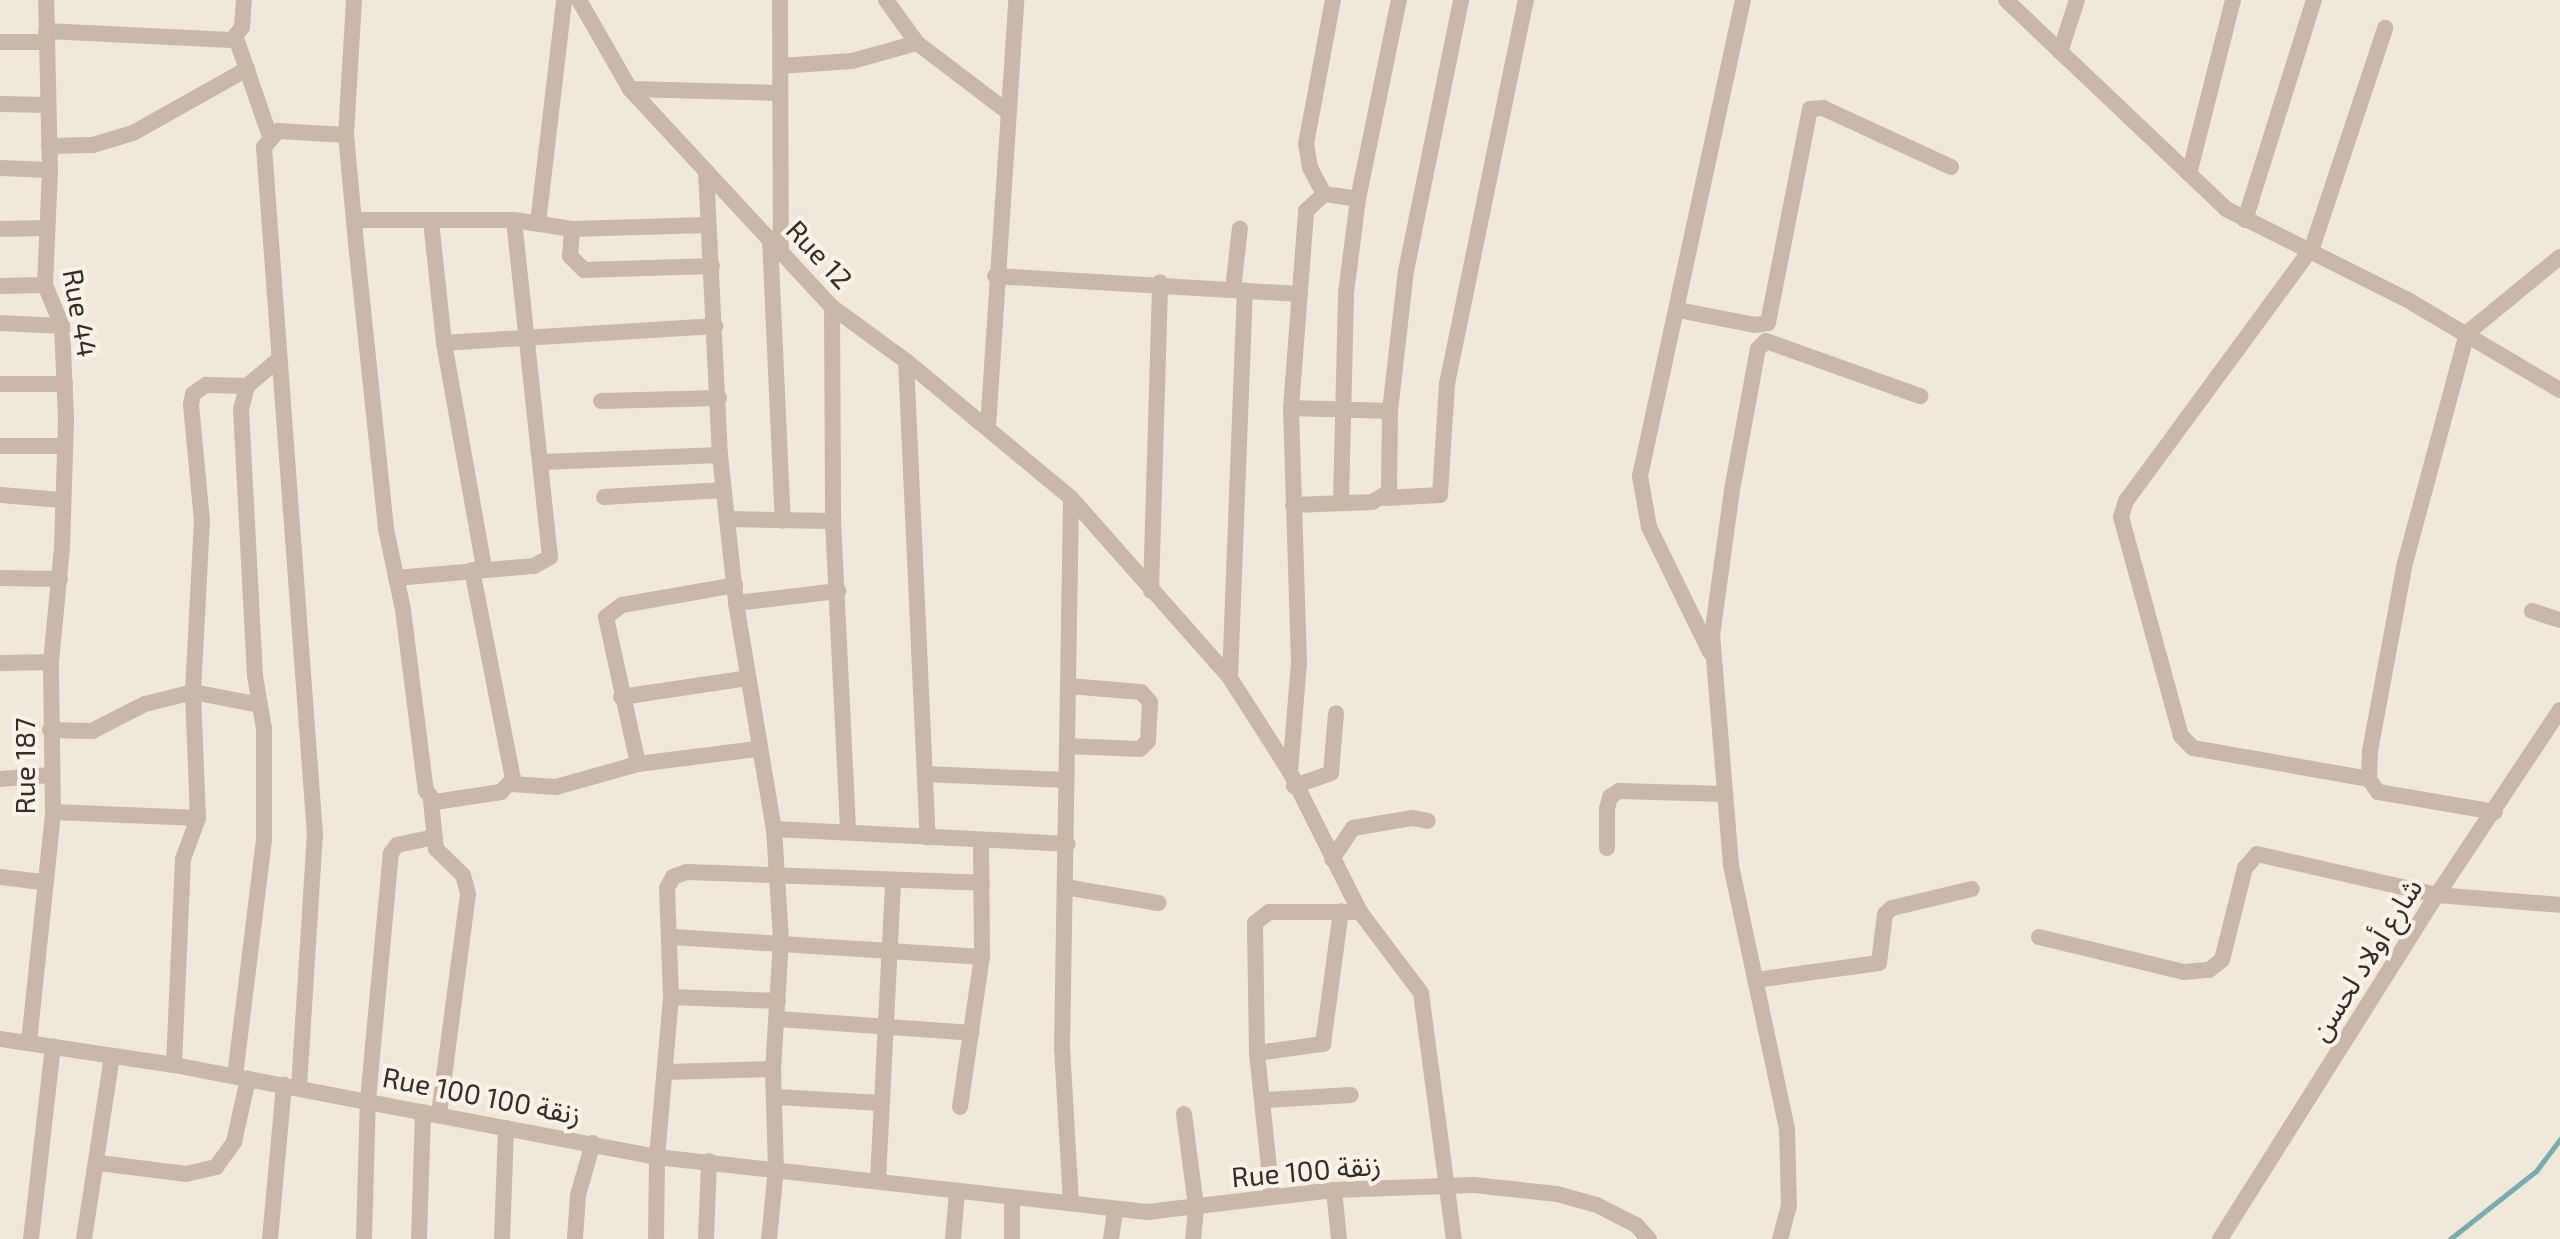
<!DOCTYPE html>
<meta charset="utf-8">
<style>
body{margin:0}
#map{position:relative;width:2560px;height:1239px;overflow:hidden;background:#f1e8dc;font-family:"Exo 2","Noto Sans Arabic",sans-serif}
div>[style]{position:absolute}
[style*='--x']{left:calc(var(--x)*1px);top:calc(var(--y)*1px);width:calc(var(--w)*1px);rotate:calc(var(--a)*1deg)}
.stream>*{height:5px;margin:-2.5px;padding:0 2.5px;transform-origin:2.5px;border-radius:2.5px;background:#7caaad}
.minor>*{height:16px;margin:-8px;padding:0 8px;transform-origin:8px;border-radius:8px;background:#c9b8a9}
span{translate:-50% -50%;white-space:nowrap;text-align:center;line-height:1.15;-webkit-text-stroke:8px #f9f2e8;paint-order:stroke}
.street-label{font-size:28px;color:#362d28}
</style>
<div id="map">
<div class="stream">
<i style="--x:2450;--y:1239;--w:110;--a:-38.3"></i>
<i style="--x:2536;--y:1171;--w:40;--a:-53"></i>
</div>
<div class="minor">
<i style="--x:354;--y:0;--w:135;--a:93.4"></i>
<i style="--x:346;--y:135;--w:108;--a:84.7"></i>
<i style="--x:356;--y:243;--w:288;--a:84"></i>
<i style="--x:386;--y:529;--w:83;--a:78.1"></i>
<i style="--x:403;--y:610;--w:182;--a:82.8"></i>
<i style="--x:426;--y:791;--w:14;--a:51"></i>
<i style="--x:435;--y:802;--w:67;--a:-8.6"></i>
<i style="--x:501;--y:792;--w:18;--a:-47"></i>
<i style="--x:513;--y:779;--w:213;--a:-101.1"></i>
<i style="--x:579;--y:0;--w:103;--a:60.2"></i>
<i style="--x:630;--y:89;--w:297;--a:47.2"></i>
<i style="--x:832;--y:307;--w:92;--a:36.1"></i>
<i style="--x:906;--y:361;--w:214;--a:39.7"></i>
<i style="--x:1071;--y:498;--w:240;--a:48.5"></i>
<i style="--x:1230;--y:678;--w:112;--a:57.4"></i>
<i style="--x:1290;--y:772;--w:157;--a:63.4"></i>
<i style="--x:1360;--y:912;--w:101;--a:53"></i>
<i style="--x:1421;--y:993;--w:248;--a:82.4"></i>
<i style="--x:780;--y:0;--w:253;--a:89.8"></i>
<i style="--x:886;--y:0;--w:53;--a:54.2"></i>
<i style="--x:2006;--y:0;--w:303;--a:43.5"></i>
<i style="--x:2226;--y:209;--w:201;--a:26.6"></i>
<i style="--x:2406;--y:299;--w:179;--a:30.6"></i>
<i style="--x:46;--y:31;--w:186;--a:2.8"></i>
<i style="--x:232;--y:40;--w:16;--a:-52"></i>
<i style="--x:242;--y:27;--w:27;--a:-86"></i>
<i style="--x:236;--y:38;--w:105;--a:71"></i>
<i style="--x:0;--y:42;--w:46;--a:0"></i>
<i style="--x:2060;--y:52;--w:55;--a:-71.9"></i>
<i style="--x:780;--y:66;--w:72;--a:-4"></i>
<i style="--x:852;--y:61;--w:67;--a:-15.5"></i>
<i style="--x:917;--y:43;--w:114;--a:37.2"></i>
<i style="--x:630;--y:89;--w:150;--a:1.5"></i>
<i style="--x:0;--y:104;--w:47;--a:1.2"></i>
<i style="--x:49;--y:146;--w:44;--a:-1.3"></i>
<i style="--x:93;--y:145;--w:42;--a:-16.7"></i>
<i style="--x:133;--y:133;--w:131;--a:-29.3"></i>
<i style="--x:0;--y:168;--w:50;--a:2.3"></i>
<i style="--x:706;--y:171;--w:284;--a:87.2"></i>
<i style="--x:720;--y:455;--w:149;--a:83.8"></i>
<i style="--x:736;--y:603;--w:229;--a:80.5"></i>
<i style="--x:774;--y:829;--w:111;--a:86.4"></i>
<i style="--x:781;--y:940;--w:129;--a:93.5"></i>
<i style="--x:773;--y:1069;--w:99;--a:88.3"></i>
<i style="--x:776;--y:1168;--w:71;--a:95.6"></i>
<i style="--x:2189;--y:174;--w:179;--a:-75.8"></i>
<i style="--x:1324;--y:194;--w:30;--a:-118"></i>
<i style="--x:1310;--y:168;--w:24;--a:-99"></i>
<i style="--x:1306;--y:144;--w:147;--a:-79.4"></i>
<i style="--x:354;--y:220;--w:160;--a:0"></i>
<i style="--x:514;--y:220;--w:59;--a:8.8"></i>
<i style="--x:572;--y:229;--w:135;--a:-1.7"></i>
<i style="--x:2245;--y:220;--w:231;--a:-72.6"></i>
<i style="--x:431;--y:221;--w:123;--a:83.9"></i>
<i style="--x:444;--y:343;--w:229;--a:79.9"></i>
<i style="--x:538;--y:223;--w:225;--a:-83.3"></i>
<i style="--x:0;--y:229;--w:47;--a:-1.2"></i>
<i style="--x:572;--y:229;--w:27;--a:94"></i>
<i style="--x:570;--y:256;--w:20;--a:45"></i>
<i style="--x:584;--y:270;--w:128;--a:-1.8"></i>
<i style="--x:770;--y:239;--w:282;--a:87.4"></i>
<i style="--x:995;--y:276;--w:305;--a:3.4"></i>
<i style="--x:0;--y:286;--w:45;--a:-1.3"></i>
<i style="--x:1233;--y:289;--w:61;--a:-83.5"></i>
<i style="--x:832;--y:307;--w:214;--a:89.7"></i>
<i style="--x:833;--y:521;--w:311;--a:87.2"></i>
<i style="--x:1678;--y:310;--w:78;--a:11"></i>
<i style="--x:1755;--y:325;--w:13;--a:-9"></i>
<i style="--x:1768;--y:323;--w:218;--a:-78.9"></i>
<i style="--x:1810;--y:109;--w:13;--a:-4"></i>
<i style="--x:1823;--y:108;--w:141;--a:24.7"></i>
<i style="--x:0;--y:323;--w:62;--a:2.8"></i>
<i style="--x:444;--y:343;--w:272;--a:-3.6"></i>
<i style="--x:906;--y:361;--w:477;--a:87.4"></i>
<i style="--x:0;--y:384;--w:65;--a:0"></i>
<i style="--x:601;--y:401;--w:118;--a:-1.5"></i>
<i style="--x:1291;--y:408;--w:99;--a:1.7"></i>
<i style="--x:988;--y:427;--w:428;--a:-86.2"></i>
<i style="--x:0;--y:446;--w:64;--a:0"></i>
<i style="--x:543;--y:462;--w:177;--a:-2.3"></i>
<i style="--x:0;--y:495;--w:62;--a:4.6"></i>
<i style="--x:604;--y:497;--w:120;--a:-3.3"></i>
<i style="--x:1386;--y:498;--w:54;--a:-3.2"></i>
<i style="--x:1440;--y:495;--w:111;--a:-86.4"></i>
<i style="--x:1447;--y:384;--w:392;--a:-78.4"></i>
<i style="--x:1341;--y:501;--w:208;--a:-88.6"></i>
<i style="--x:1346;--y:293;--w:95;--a:-82.7"></i>
<i style="--x:1358;--y:199;--w:203;--a:-78.4"></i>
<i style="--x:1293;--y:505;--w:79;--a:-2.2"></i>
<i style="--x:1372;--y:502;--w:20;--a:-30"></i>
<i style="--x:1389;--y:492;--w:81;--a:-89.3"></i>
<i style="--x:1390;--y:411;--w:141;--a:-83.5"></i>
<i style="--x:1406;--y:271;--w:277;--a:-78.5"></i>
<i style="--x:727;--y:519;--w:106;--a:1.1"></i>
<i style="--x:0;--y:578;--w:60;--a:1"></i>
<i style="--x:396;--y:578;--w:139;--a:-5"></i>
<i style="--x:534;--y:566;--w:18;--a:-29"></i>
<i style="--x:550;--y:557;--w:339;--a:-96.1"></i>
<i style="--x:1151;--y:591;--w:309;--a:-88.3"></i>
<i style="--x:736;--y:603;--w:103;--a:-6.7"></i>
<i style="--x:2532;--y:611;--w:29;--a:18"></i>
<i style="--x:1710;--y:652;--w:139;--a:-116"></i>
<i style="--x:1649;--y:527;--w:52;--a:-100"></i>
<i style="--x:1640;--y:476;--w:487;--a:-77.8"></i>
<i style="--x:0;--y:663;--w:51;--a:-1.1"></i>
<i style="--x:1230;--y:678;--w:388;--a:-87.8"></i>
<i style="--x:621;--y:697;--w:128;--a:-8.5"></i>
<i style="--x:50;--y:730;--w:42;--a:1.4"></i>
<i style="--x:92;--y:731;--w:59;--a:-27"></i>
<i style="--x:145;--y:704;--w:49;--a:-14"></i>
<i style="--x:193;--y:692;--w:68;--a:11"></i>
<i style="--x:1067;--y:746;--w:73;--a:2.4"></i>
<i style="--x:1140;--y:749;--w:11;--a:-45"></i>
<i style="--x:1148;--y:741;--w:39;--a:-87"></i>
<i style="--x:1150;--y:702;--w:13;--a:-132"></i>
<i style="--x:1141;--y:692;--w:73;--a:-175.3"></i>
<i style="--x:638;--y:764;--w:120;--a:-7.2"></i>
<i style="--x:1290;--y:772;--w:109;--a:-85.3"></i>
<i style="--x:1299;--y:663;--w:255;--a:-91.8"></i>
<i style="--x:1291;--y:408;--w:198;--a:-85.6"></i>
<i style="--x:1306;--y:211;--w:25;--a:-43"></i>
<i style="--x:1324;--y:194;--w:34;--a:8"></i>
<i style="--x:925;--y:774;--w:141;--a:2.4"></i>
<i style="--x:0;--y:779;--w:50;--a:-4.6"></i>
<i style="--x:2369;--y:779;--w:179;--a:-170"></i>
<i style="--x:2193;--y:748;--w:17;--a:-135"></i>
<i style="--x:2181;--y:736;--w:227;--a:-105.3"></i>
<i style="--x:2121;--y:517;--w:17;--a:-73"></i>
<i style="--x:2126;--y:501;--w:314;--a:-53.7"></i>
<i style="--x:2312;--y:248;--w:232;--a:-71.6"></i>
<i style="--x:511;--y:784;--w:45;--a:3.8"></i>
<i style="--x:556;--y:787;--w:85;--a:-15.7"></i>
<i style="--x:638;--y:764;--w:150;--a:-102.3"></i>
<i style="--x:606;--y:617;--w:20;--a:-37"></i>
<i style="--x:622;--y:605;--w:115;--a:-10"></i>
<i style="--x:1294;--y:786;--w:39;--a:-19"></i>
<i style="--x:1331;--y:773;--w:60;--a:-85.2"></i>
<i style="--x:431;--y:801;--w:48;--a:84.1"></i>
<i style="--x:436;--y:849;--w:37;--a:44"></i>
<i style="--x:463;--y:875;--w:20;--a:75"></i>
<i style="--x:468;--y:894;--w:223;--a:97.5"></i>
<i style="--x:53;--y:812;--w:145;--a:2.4"></i>
<i style="--x:2495;--y:812;--w:119;--a:-170.3"></i>
<i style="--x:2378;--y:792;--w:16;--a:-125"></i>
<i style="--x:2369;--y:779;--w:28;--a:-88"></i>
<i style="--x:2370;--y:751;--w:191;--a:-79.5"></i>
<i style="--x:2405;--y:563;--w:238;--a:-74.9"></i>
<i style="--x:2467;--y:333;--w:120;--a:-39.3"></i>
<i style="--x:774;--y:829;--w:294;--a:2.9"></i>
<i style="--x:1607;--y:848;--w:39;--a:-90"></i>
<i style="--x:1607;--y:809;--w:12;--a:-76"></i>
<i style="--x:1610;--y:797;--w:11;--a:-34"></i>
<i style="--x:1619;--y:791;--w:106;--a:1.6"></i>
<i style="--x:1332;--y:859;--w:37;--a:-56"></i>
<i style="--x:1353;--y:828;--w:61;--a:-9.5"></i>
<i style="--x:1413;--y:818;--w:15;--a:11"></i>
<i style="--x:0;--y:877;--w:42;--a:6.8"></i>
<i style="--x:1065;--y:887;--w:95;--a:9.7"></i>
<i style="--x:673;--y:937;--w:310;--a:3.7"></i>
<i style="--x:2039;--y:937;--w:149;--a:13.6"></i>
<i style="--x:2184;--y:972;--w:25;--a:-5"></i>
<i style="--x:2209;--y:970;--w:16;--a:-38"></i>
<i style="--x:2222;--y:960;--w:95;--a:-76"></i>
<i style="--x:2245;--y:868;--w:18;--a:-49"></i>
<i style="--x:2257;--y:854;--w:185;--a:12.8"></i>
<i style="--x:2437;--y:895;--w:123;--a:4.6"></i>
<i style="--x:1755;--y:980;--w:125;--a:-7.8"></i>
<i style="--x:1879;--y:963;--w:49;--a:-83"></i>
<i style="--x:1885;--y:914;--w:9;--a:-41"></i>
<i style="--x:1892;--y:908;--w:82;--a:-13.4"></i>
<i style="--x:671;--y:997;--w:107;--a:2.1"></i>
<i style="--x:778;--y:1019;--w:194;--a:4.1"></i>
<i style="--x:0;--y:1039;--w:176;--a:8.5"></i>
<i style="--x:174;--y:1065;--w:492;--a:10.8"></i>
<i style="--x:657;--y:1157;--w:493;--a:6.4"></i>
<i style="--x:1147;--y:1212;--w:188;--a:-6.7"></i>
<i style="--x:1334;--y:1190;--w:140;--a:-2"></i>
<i style="--x:1474;--y:1185;--w:83;--a:6.2"></i>
<i style="--x:1557;--y:1194;--w:41;--a:15.4"></i>
<i style="--x:1597;--y:1205;--w:44;--a:27.1"></i>
<i style="--x:1636;--y:1225;--w:19;--a:47"></i>
<i style="--x:29;--y:1042;--w:231;--a:-84"></i>
<i style="--x:53;--y:812;--w:150;--a:-90.8"></i>
<i style="--x:51;--y:662;--w:115;--a:-84.5"></i>
<i style="--x:62;--y:548;--w:130;--a:-88.2"></i>
<i style="--x:66;--y:418;--w:92;--a:-92.5"></i>
<i style="--x:62;--y:326;--w:44;--a:-112.5"></i>
<i style="--x:45;--y:285;--w:115;--a:-87.5"></i>
<i style="--x:50;--y:170;--w:170;--a:-91.3"></i>
<i style="--x:1257;--y:1053;--w:67;--a:-7.8"></i>
<i style="--x:1323;--y:1044;--w:134;--a:-82.3"></i>
<i style="--x:174;--y:1065;--w:206;--a:-87.5"></i>
<i style="--x:183;--y:859;--w:44;--a:-69.9"></i>
<i style="--x:198;--y:818;--w:126;--a:-92.3"></i>
<i style="--x:193;--y:692;--w:171;--a:-87"></i>
<i style="--x:202;--y:521;--w:117;--a:-95.4"></i>
<i style="--x:191;--y:405;--w:11;--a:-80"></i>
<i style="--x:193;--y:394;--w:16;--a:-35"></i>
<i style="--x:206;--y:385;--w:41;--a:1.4"></i>
<i style="--x:666;--y:1072;--w:107;--a:-1.6"></i>
<i style="--x:235;--y:1076;--w:239;--a:-83"></i>
<i style="--x:264;--y:839;--w:110;--a:-90"></i>
<i style="--x:264;--y:729;--w:54;--a:-99.6"></i>
<i style="--x:255;--y:676;--w:267;--a:-93"></i>
<i style="--x:241;--y:409;--w:24;--a:-75"></i>
<i style="--x:247;--y:386;--w:39;--a:-40"></i>
<i style="--x:299;--y:1087;--w:253;--a:-86.4"></i>
<i style="--x:315;--y:835;--w:690;--a:-94.24"></i>
<i style="--x:264;--y:147;--w:21;--a:-49"></i>
<i style="--x:278;--y:131;--w:68;--a:3.4"></i>
<i style="--x:777;--y:1097;--w:104;--a:3.3"></i>
<i style="--x:1264;--y:1100;--w:87;--a:-3.3"></i>
<i style="--x:960;--y:1107;--w:152;--a:-81.7"></i>
<i style="--x:982;--y:957;--w:114;--a:-90.5"></i>
<i style="--x:1184;--y:1114;--w:94;--a:82.6"></i>
<i style="--x:1196;--y:1207;--w:32;--a:95"></i>
<i style="--x:99;--y:1163;--w:88;--a:7.2"></i>
<i style="--x:186;--y:1174;--w:31;--a:-13"></i>
<i style="--x:216;--y:1167;--w:31;--a:-54"></i>
<i style="--x:234;--y:1142;--w:65;--a:-77.5"></i>
<i style="--x:878;--y:1180;--w:297;--a:-87.1"></i>
<i style="--x:1334;--y:1190;--w:49;--a:84.2"></i>
<i style="--x:1272;--y:1196;--w:144;--a:-96"></i>
<i style="--x:1257;--y:1053;--w:130;--a:-90.9"></i>
<i style="--x:1255;--y:923;--w:18;--a:-38"></i>
<i style="--x:1269;--y:912;--w:91;--a:0"></i>
<i style="--x:1071;--y:1203;--w:154;--a:-93.3"></i>
<i style="--x:1062;--y:1049;--w:551;--a:-89.06"></i>
<i style="--x:31;--y:1239;--w:194;--a:-83.5"></i>
<i style="--x:84;--y:1239;--w:185;--a:-81.3"></i>
<i style="--x:270;--y:1239;--w:155;--a:-84.8"></i>
<i style="--x:364;--y:1239;--w:139;--a:-88.4"></i>
<i style="--x:368;--y:1100;--w:248;--a:-84.7"></i>
<i style="--x:391;--y:853;--w:10;--a:-53"></i>
<i style="--x:397;--y:845;--w:39;--a:-12"></i>
<i style="--x:419;--y:1239;--w:127;--a:-88.2"></i>
<i style="--x:502;--y:1239;--w:111;--a:-87.9"></i>
<i style="--x:575;--y:1239;--w:44;--a:-86.1"></i>
<i style="--x:578;--y:1195;--w:54;--a:-73.9"></i>
<i style="--x:656;--y:1239;--w:82;--a:-89.3"></i>
<i style="--x:657;--y:1157;--w:161;--a:-85"></i>
<i style="--x:671;--y:997;--w:109;--a:-92.1"></i>
<i style="--x:667;--y:888;--w:13;--a:-61"></i>
<i style="--x:673;--y:877;--w:15;--a:-20"></i>
<i style="--x:687;--y:872;--w:295;--a:2.1"></i>
<i style="--x:706;--y:1239;--w:78;--a:-87.8"></i>
<i style="--x:953;--y:1239;--w:48;--a:-85.2"></i>
<i style="--x:1012;--y:1239;--w:40;--a:-90"></i>
<i style="--x:1111;--y:1239;--w:30;--a:-82"></i>
<i style="--x:1780;--y:1239;--w:34;--a:-75"></i>
<i style="--x:1789;--y:1206;--w:77;--a:-91.5"></i>
<i style="--x:1787;--y:1129;--w:270;--a:-102"></i>
<i style="--x:1731;--y:865;--w:230;--a:-94.7"></i>
<i style="--x:1712;--y:636;--w:147;--a:-82.2"></i>
<i style="--x:1732;--y:490;--w:143;--a:-79.6"></i>
<i style="--x:1758;--y:349;--w:11;--a:-45"></i>
<i style="--x:1766;--y:341;--w:164;--a:19.7"></i>
<i style="--x:2220;--y:1239;--w:407;--a:-57.8"></i>
<i style="--x:2437;--y:895;--w:222;--a:-56.4"></i>
</div>
<div class="street-label">
<span style="left:820px;top:254px;rotate:47deg">Rue 12</span>
<span style="left:81px;top:313px;rotate:80deg">Rue 44</span>
<span style="left:24px;top:766px;rotate:-90deg">Rue 187</span>
<span style="left:2365px;top:959px;rotate:-58deg">شارع أولاد لحسن</span>
<span style="left:482px;top:1095px;rotate:11deg">Rue 100 زنقة 100</span>
<span style="left:1306px;top:1170px;rotate:-5deg">Rue 100 زنقة</span>
</div>
</div>
